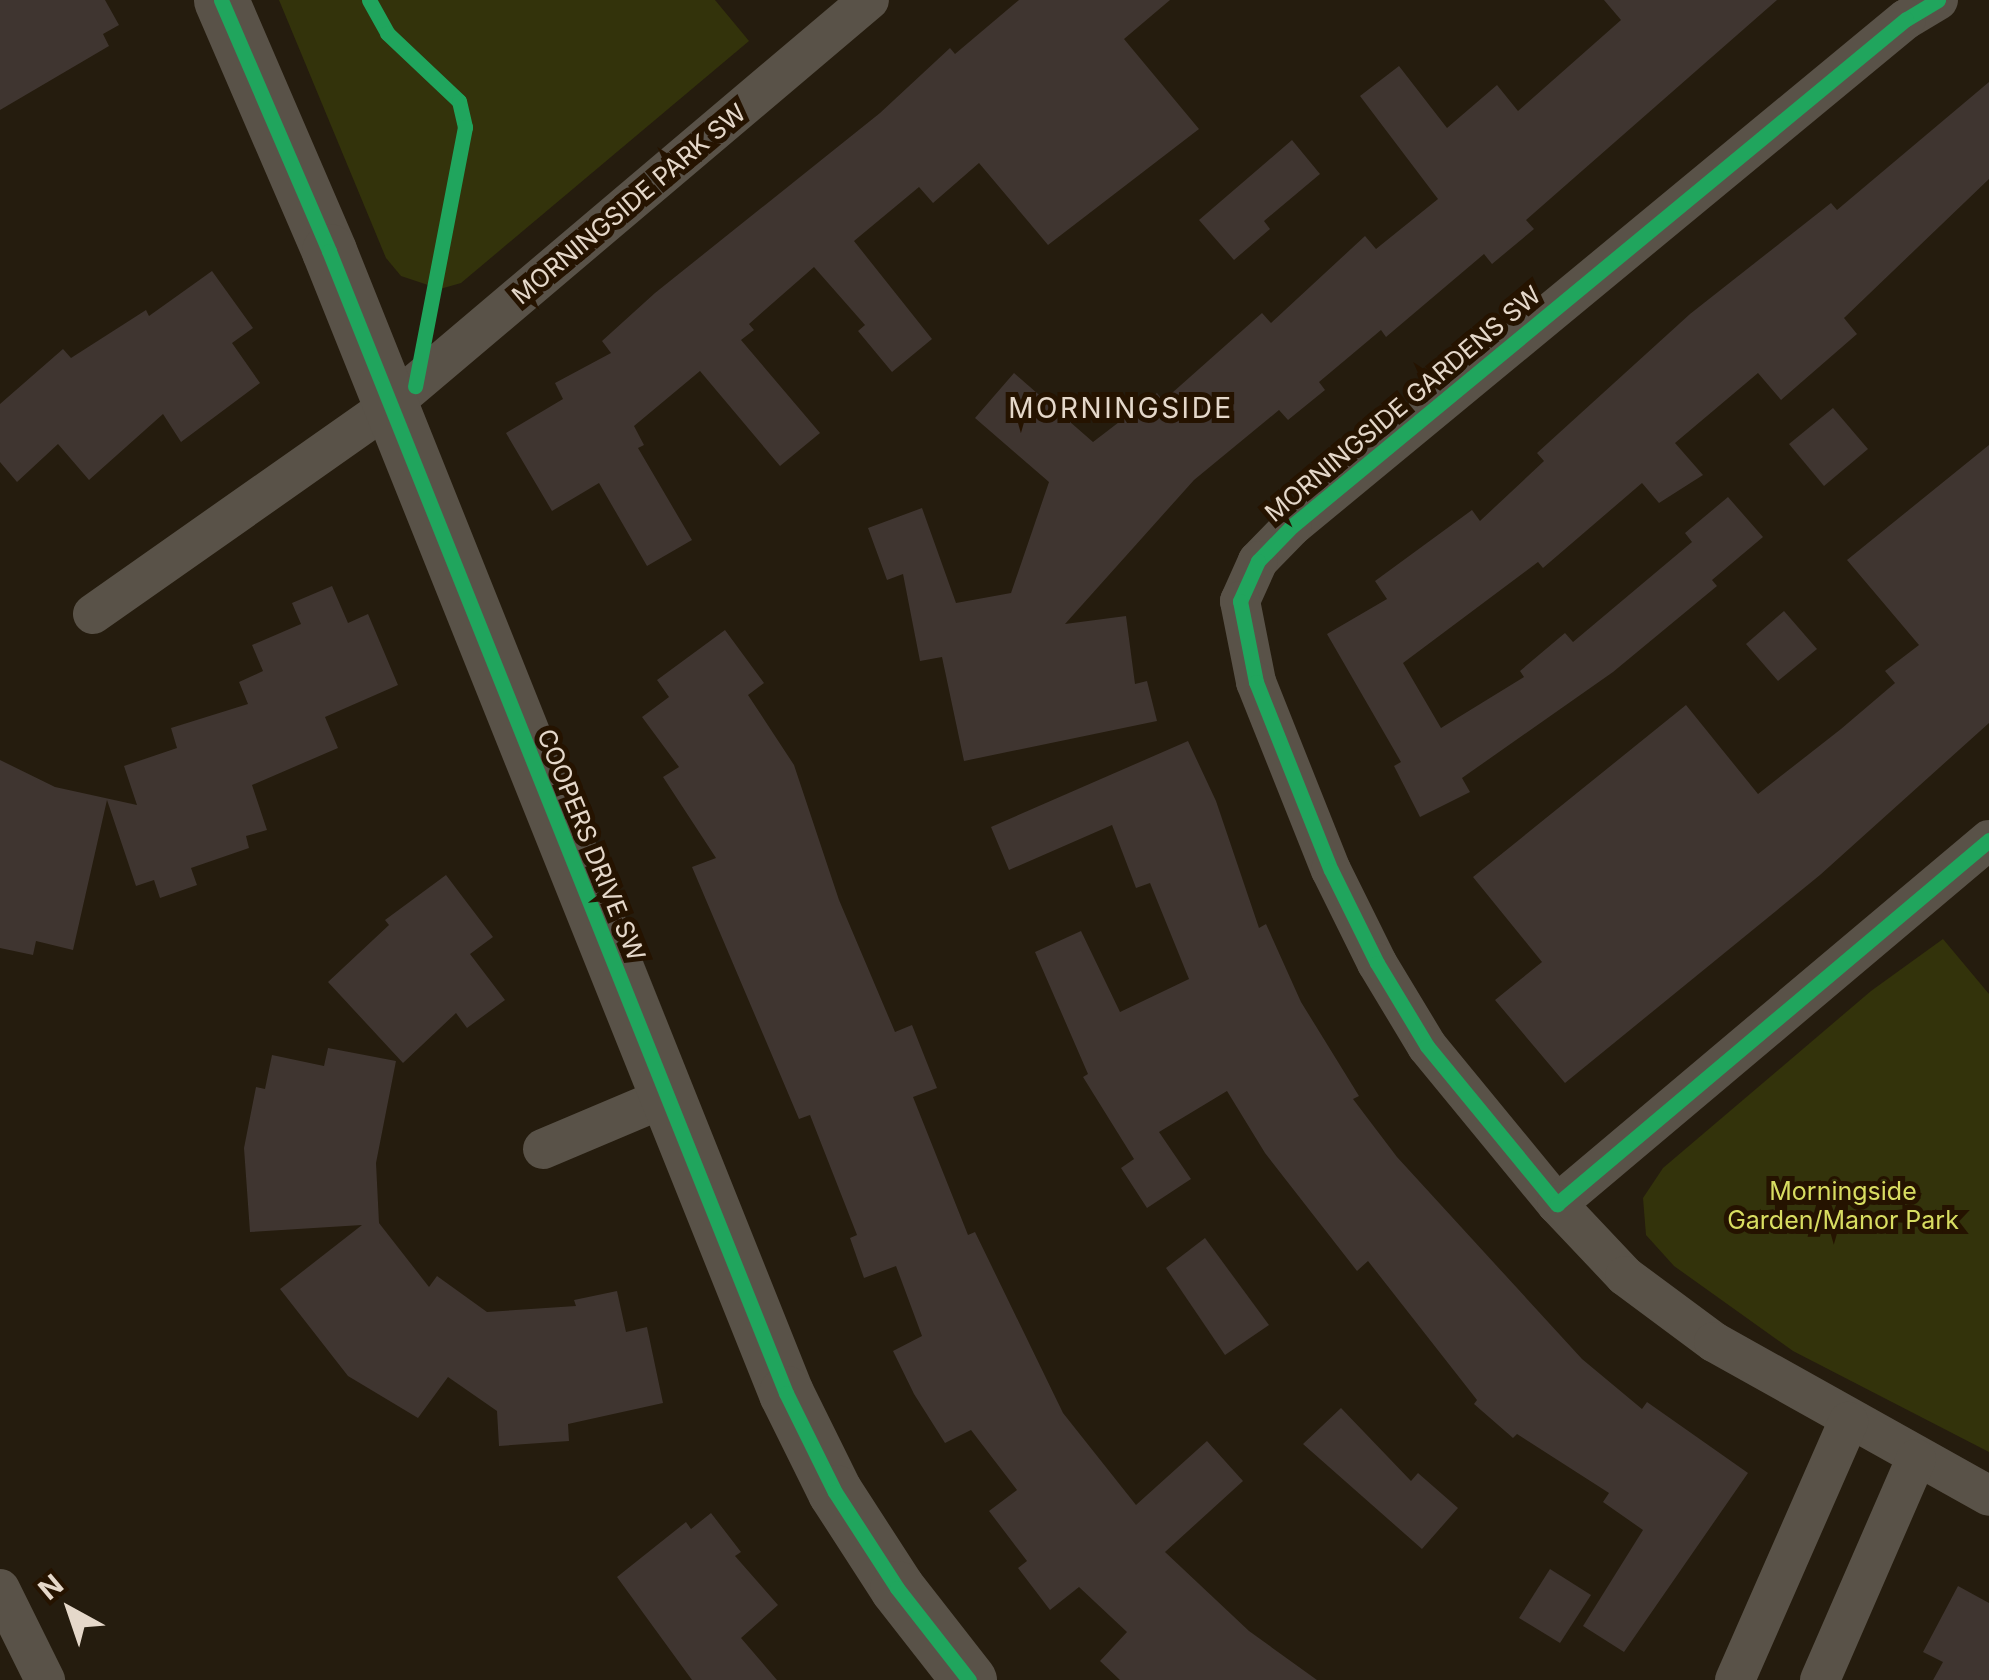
<!DOCTYPE html>
<style>
body{margin:0}
#map{position:relative;width:1989px;height:1680px;overflow:hidden;background:#251c0e;font-family:Inter,sans-serif}
div>[style]{position:absolute}
[style*='--x']{left:calc(var(--x)*1px);top:calc(var(--y)*1px);width:calc(var(--w)*1px);rotate:calc(var(--a)*1deg)}
.green>*{inset:0;background:#33330b}
.building>*{inset:0;background:#3f3530}
.street>*{height:40px;margin:-20px;padding:0 20px;transform-origin:20px;border-radius:20px;background:#595248}
.secondary>*{height:55px;margin:-27.5px;padding:0 27.5px;transform-origin:27.5px;border-radius:27.5px;background:#595248}
.cycleway>*{height:15px;margin:-7.5px;padding:0 7.5px;transform-origin:7.5px;border-radius:7.5px;background:#20a55d}
span{translate:-50% -50%;white-space:nowrap;text-align:center;line-height:1.15;-webkit-text-stroke:10px #251300;paint-order:stroke}
.street-label{font-size:25px;color:#e5d8ca}
.park-label{font-size:25px;color:#d8dd61}
.neighbourhood-label{font-size:28px;color:#e5d8ca;letter-spacing:2.5px}
.north{position:absolute;left:20px;top:1560px;width:100px;height:100px;-webkit-text-stroke:8px #251300;paint-order:stroke;rotate:320deg;font-size:28px;font-weight:700;line-height:40px;text-align:center;color:#e5d8ca}
.north::after{content:'';display:block;margin:auto;width:35px;height:45px;background:#e5d8ca;clip-path:polygon(50% 0,100% 100%,50% 72%,0 100%)}
</style>
<div id="map">
<div class="green">
<i style="clip-path:polygon(279px 0,715px 0,749px 41px,461px 283px,440px 289px,401px 276px,386px 258px)"></i>
<i style="clip-path:polygon(1943px 939px,1989px 994px,1989px 1452px,1793px 1351px,1674px 1266px,1646px 1235px,1643px 1198px,1663px 1168px,1871px 991px)"></i>
</div>
<div class="building">
<i style="clip-path:polygon(0 0,105px 0,119px 25px,103px 34px,109px 46px,0 110px)"></i>
<i style="clip-path:polygon(1019px 0,1170px 0,1124px 39px,1199px 129px,1048px 245px,979px 163px,933px 203px,919px 187px,854px 241px,932px 339px,892px 372px,858px 331px,865px 325px,814px 267px,749px 324px,754px 330px,741px 340px,820px 433px,780px 466px,700px 371px,634px 426px,644px 445px,638px 448px,692px 540px,647px 566px,599px 483px,552px 511px,506px 433px,563px 399px,555px 383px,611px 353px,602px 341px,655px 293px,880px 113px,950px 48px,955px 54px)"></i>
<i style="clip-path:polygon(1604px 0,1777px 0,1526px 220px,1534px 229px,1492px 264px,1484px 254px,1386px 337px,1381px 330px,1319px 382px,1325px 390px,1288px 420px,1279px 410px,1194px 480px,1065px 624px,1126px 616px,1135px 684px,1147px 681px,1157px 721px,964px 761px,942px 657px,920px 661px,903px 574px,887px 580px,868px 528px,922px 508px,956px 603px,1011px 593px,1049px 482px,975px 418px,1014px 373px,1093px 442px,1157px 393px,1163px 401px,1262px 313px,1271px 323px,1365px 236px,1376px 249px,1438px 199px,1360px 96px,1399px 66px,1447px 128px,1497px 85px,1518px 111px,1621px 20px)"></i>
<i style="clip-path:polygon(1989px 82px,1989px 179px,1844px 318px,1857px 334px,1781px 400px,1758px 373px,1675px 443px,1703px 475px,1659px 503px,1642px 483px,1543px 568px,1538px 562px,1403px 663px,1441px 728px,1524px 677px,1520px 671px,1565px 633px,1573px 642px,1692px 542px,1685px 533px,1728px 497px,1763px 537px,1712px 580px,1717px 586px,1613px 672px,1462px 778px,1470px 792px,1420px 817px,1394px 766px,1401px 762px,1327px 634px,1387px 599px,1375px 581px,1472px 510px,1480px 521px,1544px 461px,1537px 453px,1690px 314px,1831px 203px,1837px 210px)"></i>
<i style="clip-path:polygon(1292px 140px,1320px 174px,1264px 221px,1270px 229px,1234px 260px,1199px 220px)"></i>
<i style="clip-path:polygon(212px 271px,253px 328px,232px 343px,260px 383px,181px 442px,163px 414px,89px 480px,58px 444px,17px 482px,0 462px,0 404px,63px 349px,71px 358px,146px 310px,149px 316px)"></i>
<i style="clip-path:polygon(1833px 408px,1868px 449px,1824px 486px,1789px 444px)"></i>
<i style="clip-path:polygon(1989px 445px,1989px 723px,1820px 875px,1565px 1083px,1495px 1000px,1542px 962px,1473px 877px,1686px 705px,1758px 794px,1841px 729px,1895px 683px,1885px 671px,1919px 645px,1847px 560px)"></i>
<i style="clip-path:polygon(332px 586px,348px 623px,368px 614px,398px 685px,325px 717px,338px 748px,252px 785px,267px 830px,246px 836px,249px 848px,191px 868px,197px 885px,160px 898px,154px 880px,136px 886px,107px 800px,73px 950px,36px 941px,33px 955px,0 948px,0 760px,55px 787px,137px 805px,124px 766px,177px 748px,171px 728px,248px 704px,239px 682px,263px 671px,252px 645px,301px 624px,292px 603px)"></i>
<i style="clip-path:polygon(1784px 611px,1817px 649px,1778px 681px,1746px 644px)"></i>
<i style="clip-path:polygon(725px 630px,764px 683px,748px 695px,794px 765px,839px 900px,895px 1032px,912px 1025px,937px 1088px,913px 1097px,968px 1235px,975px 1232px,1063px 1413px,1136px 1505px,1207px 1441px,1243px 1481px,1165px 1552px,1249px 1631px,1317px 1680px,1120px 1680px,1100px 1661px,1127px 1632px,1079px 1587px,1050px 1610px,1018px 1568px,1027px 1561px,989px 1511px,1017px 1490px,971px 1430px,945px 1443px,914px 1394px,893px 1351px,922px 1336px,896px 1266px,864px 1278px,850px 1238px,857px 1235px,810px 1115px,799px 1119px,692px 867px,716px 858px,663px 777px,679px 767px,642px 717px,669px 697px,657px 680px)"></i>
<i style="clip-path:polygon(1188px 741px,1216px 801px,1259px 928px,1266px 924px,1301px 1002px,1359px 1096px,1353px 1099px,1397px 1157px,1582px 1359px,1642px 1409px,1647px 1402px,1748px 1473px,1624px 1652px,1583px 1626px,1643px 1530px,1603px 1502px,1609px 1493px,1517px 1434px,1513px 1438px,1474px 1404px,1477px 1400px,1368px 1261px,1357px 1271px,1265px 1153px,1227px 1091px,1159px 1132px,1191px 1179px,1147px 1208px,1121px 1168px,1134px 1159px,1083px 1077px,1088px 1074px,1035px 952px,1081px 931px,1120px 1012px,1189px 979px,1150px 883px,1136px 888px,1112px 825px,1009px 870px,991px 827px)"></i>
<i style="clip-path:polygon(446px 875px,493px 937px,470px 954px,505px 1000px,467px 1028px,456px 1013px,403px 1063px,328px 982px,389px 925px,385px 920px)"></i>
<i style="clip-path:polygon(328px 1048px,396px 1061px,376px 1163px,379px 1223px,429px 1287px,437px 1276px,487px 1312px,576px 1306px,574px 1300px,617px 1291px,626px 1332px,647px 1327px,663px 1403px,568px 1424px,569px 1441px,499px 1446px,497px 1411px,448px 1377px,418px 1418px,348px 1376px,280px 1289px,362px 1225px,250px 1232px,244px 1148px,256px 1087px,265px 1089px,272px 1055px,324px 1066px)"></i>
<i style="clip-path:polygon(1205px 1238px,1269px 1325px,1225px 1355px,1166px 1268px)"></i>
<i style="clip-path:polygon(1341px 1408px,1411px 1481px,1418px 1473px,1458px 1508px,1422px 1549px,1303px 1444px)"></i>
<i style="clip-path:polygon(711px 1513px,741px 1552px,735px 1556px,778px 1605px,741px 1638px,777px 1680px,692px 1680px,617px 1577px,686px 1522px,691px 1529px)"></i>
<i style="clip-path:polygon(1550px 1569px,1591px 1595px,1560px 1643px,1519px 1618px)"></i>
<i style="clip-path:polygon(1958px 1586px,1989px 1603px,1989px 1680px,1933px 1680px,1943px 1662px,1923px 1652px)"></i>
</div>
<div class="street">
<i style="--x:1938;--y:0;--w:37;--a:149"></i>
<i style="--x:1906;--y:19;--w:796;--a:140.45"></i>
<i style="--x:1292;--y:526;--w:49;--a:134.2"></i>
<i style="--x:1258;--y:561;--w:44;--a:114.2"></i>
<i style="--x:1240;--y:601;--w:83;--a:78.8"></i>
<i style="--x:1256;--y:682;--w:202;--a:68.3"></i>
<i style="--x:1331;--y:870;--w:104;--a:63.7"></i>
<i style="--x:1377;--y:963;--w:97;--a:58.9"></i>
<i style="--x:1427;--y:1046;--w:205;--a:50.6"></i>
<i style="--x:1557;--y:1204;--w:565;--a:-40.12"></i>
<i style="--x:93;--y:614;--w:360;--a:-35.1"></i>
<i style="--x:388;--y:407;--w:630;--a:-40.24"></i>
<i style="--x:543;--y:1149;--w:131;--a:-22.9"></i>
<i style="--x:1557;--y:1204;--w:99;--a:46.6"></i>
<i style="--x:1625;--y:1276;--w:111;--a:36.6"></i>
<i style="--x:1714;--y:1342;--w:315;--a:29.2"></i>
<i style="--x:0;--y:1589;--w:102;--a:63.7"></i>
<i style="--x:1735;--y:1680;--w:282;--a:-66.3"></i>
<i style="--x:1820;--y:1680;--w:241;--a:-66.5"></i>
</div>
<div class="secondary">
<i style="--x:221;--y:0;--w:273;--a:66.7"></i>
<i style="--x:329;--y:251;--w:1230;--a:68.19"></i>
<i style="--x:786;--y:1393;--w:110;--a:63.7"></i>
<i style="--x:835;--y:1492;--w:114;--a:57.1"></i>
<i style="--x:897;--y:1588;--w:117;--a:52"></i>
</div>
<div class="cycleway">
<i style="--x:221;--y:0;--w:273;--a:66.7"></i>
<i style="--x:329;--y:251;--w:1230;--a:68.19"></i>
<i style="--x:786;--y:1393;--w:110;--a:63.7"></i>
<i style="--x:835;--y:1492;--w:114;--a:57.1"></i>
<i style="--x:897;--y:1588;--w:117;--a:52"></i>
<i style="--x:369;--y:0;--w:38;--a:61"></i>
<i style="--x:387;--y:33;--w:99;--a:43.4"></i>
<i style="--x:459;--y:101;--w:27;--a:77"></i>
<i style="--x:465;--y:127;--w:264;--a:100.9"></i>
<i style="--x:1938;--y:0;--w:37;--a:149"></i>
<i style="--x:1906;--y:19;--w:796;--a:140.45"></i>
<i style="--x:1292;--y:526;--w:49;--a:134.2"></i>
<i style="--x:1258;--y:561;--w:44;--a:114.2"></i>
<i style="--x:1240;--y:601;--w:83;--a:78.8"></i>
<i style="--x:1256;--y:682;--w:202;--a:68.3"></i>
<i style="--x:1331;--y:870;--w:104;--a:63.7"></i>
<i style="--x:1377;--y:963;--w:97;--a:58.9"></i>
<i style="--x:1427;--y:1046;--w:205;--a:50.6"></i>
<i style="--x:1557;--y:1204;--w:565;--a:-40.12"></i>
</div>
<div class="street-label">
<span style="left:629px;top:204px;rotate:-40deg">MORNINGSIDE PARK SW</span>
<span style="left:1403px;top:404px;rotate:-40deg">MORNINGSIDE GARDENS SW</span>
<span style="left:591px;top:845px;rotate:68deg">COOPERS DRIVE SW</span>
</div>
<div class="park-label">
<span style="left:1843px;top:1206px">Morningside<br>Garden/Manor Park</span>
</div>
<div class="neighbourhood-label">
<span style="left:1121px;top:408px">MORNINGSIDE</span>
</div>
<div class="north">N</div>
</div>
